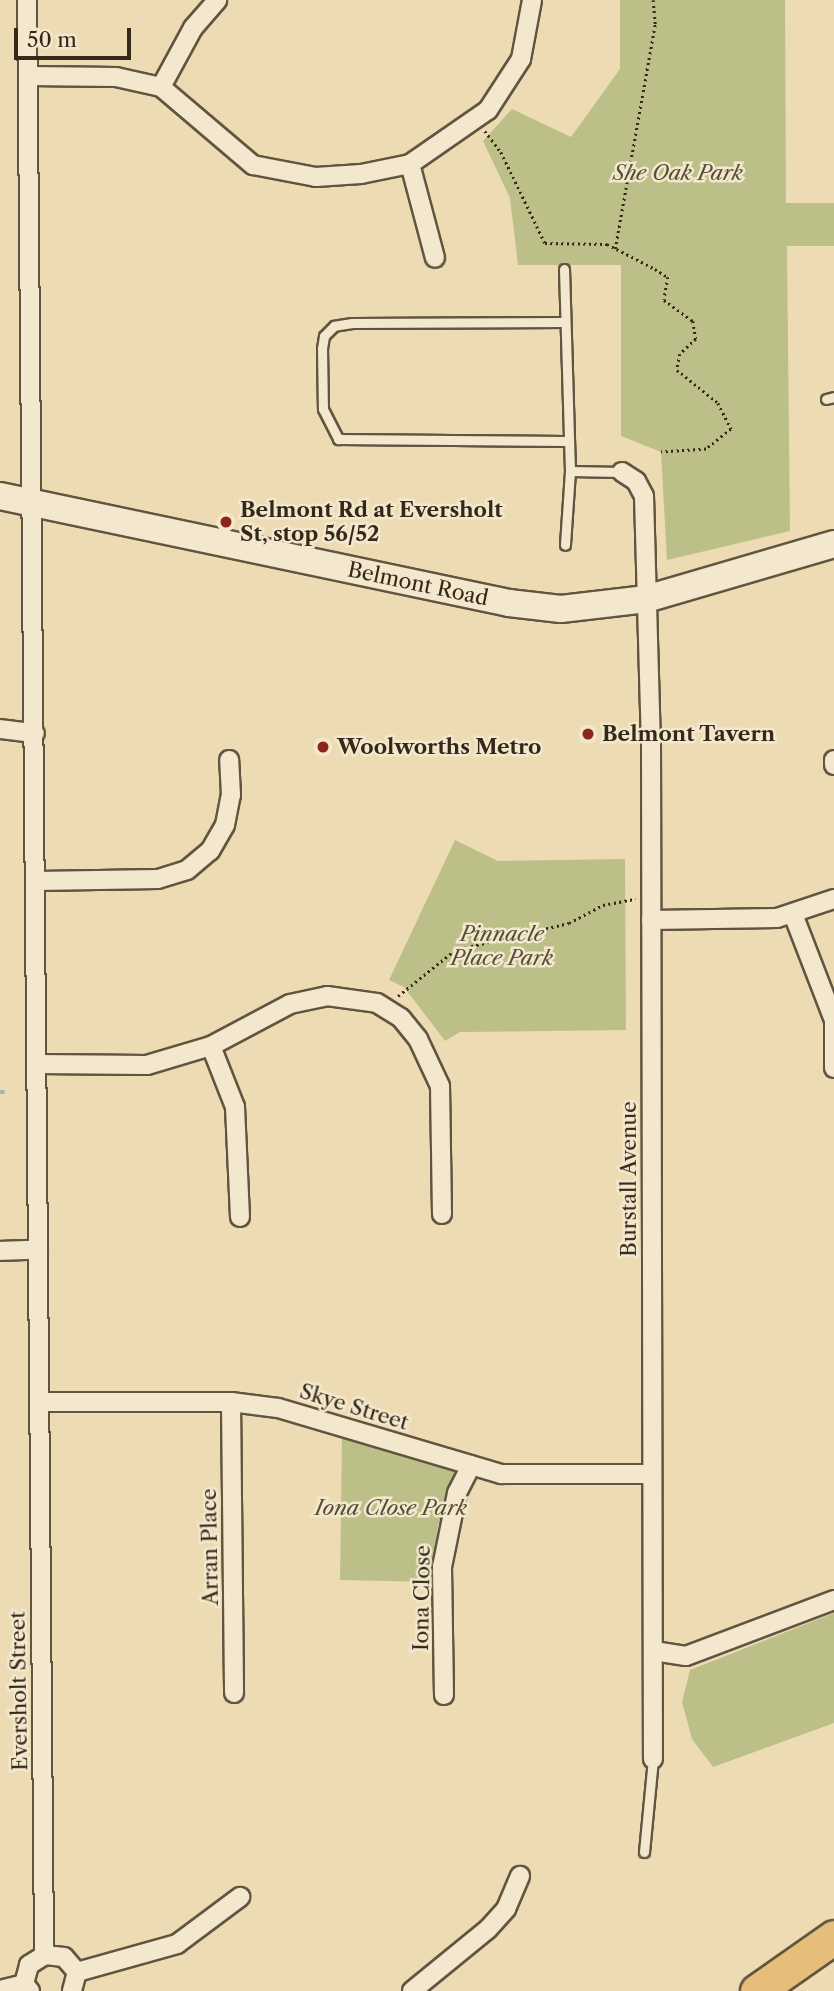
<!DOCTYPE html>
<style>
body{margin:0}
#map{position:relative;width:834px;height:1991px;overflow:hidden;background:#eddcb3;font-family:"Libre Caslon Text",serif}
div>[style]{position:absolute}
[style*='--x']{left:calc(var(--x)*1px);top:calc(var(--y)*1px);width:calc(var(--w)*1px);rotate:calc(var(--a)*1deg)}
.green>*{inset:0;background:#bdbf89}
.stream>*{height:4.5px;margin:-2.25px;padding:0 2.25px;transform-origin:2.25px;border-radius:2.25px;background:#9abca7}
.path>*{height:2.5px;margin-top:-1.25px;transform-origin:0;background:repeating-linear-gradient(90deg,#342819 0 2px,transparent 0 5.5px)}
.roads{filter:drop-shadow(2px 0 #625540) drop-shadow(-2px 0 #625540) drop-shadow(0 2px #625540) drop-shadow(0 -2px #625540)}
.service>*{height:9px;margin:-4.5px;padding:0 4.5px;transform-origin:4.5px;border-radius:4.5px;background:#f3e8ce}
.minor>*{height:18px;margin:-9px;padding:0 9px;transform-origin:9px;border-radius:9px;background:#f3e8ce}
.secondary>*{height:26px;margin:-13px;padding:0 13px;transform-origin:13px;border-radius:13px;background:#f3e8ce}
.motorway>*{height:33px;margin:-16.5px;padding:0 16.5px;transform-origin:16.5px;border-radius:16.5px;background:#e6be7a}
.dots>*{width:19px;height:19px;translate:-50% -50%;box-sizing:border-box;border:4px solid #f3e8ce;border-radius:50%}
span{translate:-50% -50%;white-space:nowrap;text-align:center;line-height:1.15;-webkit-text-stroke:5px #f3e8ce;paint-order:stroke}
.park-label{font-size:21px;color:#564e35;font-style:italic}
.poi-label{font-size:21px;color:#342819;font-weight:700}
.left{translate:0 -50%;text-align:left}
.street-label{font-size:21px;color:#342819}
.scale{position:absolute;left:14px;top:28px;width:117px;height:32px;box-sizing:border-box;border:4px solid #342819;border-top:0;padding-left:9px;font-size:21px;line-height:24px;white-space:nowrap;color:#342819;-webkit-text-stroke:5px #f3e8ce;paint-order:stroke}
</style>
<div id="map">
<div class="green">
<i style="clip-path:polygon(620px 0,785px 0,786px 203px,834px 203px,834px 246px,787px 246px,790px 531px,667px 560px,661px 452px,621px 436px,621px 265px,518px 265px,510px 198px,483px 141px,512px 109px,571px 137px,620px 69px)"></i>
<i style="clip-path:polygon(455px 840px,498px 861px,625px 859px,626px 1030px,460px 1032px,445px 1041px,404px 987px,389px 980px)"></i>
<i style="clip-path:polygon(342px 1437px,457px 1472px,438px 1526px,431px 1582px,340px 1580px)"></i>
<i style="clip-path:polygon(834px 1613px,834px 1723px,713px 1767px,692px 1739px,682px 1702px,690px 1670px)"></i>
</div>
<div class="stream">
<i style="--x:0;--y:1092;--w:3;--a:0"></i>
</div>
<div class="path">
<i style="--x:485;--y:131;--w:26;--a:53"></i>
<i style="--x:501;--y:152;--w:101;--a:64.2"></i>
<i style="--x:545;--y:243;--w:62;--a:0.9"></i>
<i style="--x:607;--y:244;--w:54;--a:27.5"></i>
<i style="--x:655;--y:269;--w:15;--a:32"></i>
<i style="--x:668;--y:277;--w:23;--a:100"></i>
<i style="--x:664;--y:300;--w:36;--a:36"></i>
<i style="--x:693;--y:321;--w:18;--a:81"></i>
<i style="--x:696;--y:339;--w:22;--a:137"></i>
<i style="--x:680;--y:354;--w:16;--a:101"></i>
<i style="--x:677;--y:370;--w:53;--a:38.8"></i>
<i style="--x:718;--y:403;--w:29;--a:63"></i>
<i style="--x:731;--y:429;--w:32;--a:141"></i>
<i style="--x:706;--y:449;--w:45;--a:176.2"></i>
<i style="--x:615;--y:249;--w:229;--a:-79.9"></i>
<i style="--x:655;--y:24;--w:24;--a:-95"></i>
<i style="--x:398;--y:996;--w:73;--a:-38.9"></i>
<i style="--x:455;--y:950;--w:117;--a:-13.3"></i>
<i style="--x:569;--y:923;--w:38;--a:-28"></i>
<i style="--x:603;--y:905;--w:33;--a:-11"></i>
</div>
<div class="roads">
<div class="service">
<i style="--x:564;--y:269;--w:202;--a:88.3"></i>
<i style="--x:570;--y:471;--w:74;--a:93.9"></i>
<i style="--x:565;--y:322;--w:213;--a:179.7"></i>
<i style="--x:352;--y:323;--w:18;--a:171"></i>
<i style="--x:334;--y:326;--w:14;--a:135"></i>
<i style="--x:324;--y:336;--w:12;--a:99"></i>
<i style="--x:322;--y:348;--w:61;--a:89.1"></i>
<i style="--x:323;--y:409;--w:34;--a:63"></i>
<i style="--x:338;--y:439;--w:228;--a:0.5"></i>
<i style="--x:826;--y:399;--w:8;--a:-14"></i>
<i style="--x:570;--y:471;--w:52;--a:1.1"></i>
<i style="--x:644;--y:1852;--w:93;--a:-84.5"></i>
</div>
<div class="minor">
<i style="--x:27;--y:0;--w:1955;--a:89.5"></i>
<i style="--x:28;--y:76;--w:88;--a:0.7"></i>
<i style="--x:116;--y:77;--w:46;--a:12.5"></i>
<i style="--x:161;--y:87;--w:121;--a:40.3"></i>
<i style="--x:253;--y:165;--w:64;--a:10.8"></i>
<i style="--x:316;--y:177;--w:45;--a:-3.8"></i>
<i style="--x:361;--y:174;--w:50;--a:-11.5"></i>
<i style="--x:410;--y:164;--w:95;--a:-34.7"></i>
<i style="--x:488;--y:110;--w:61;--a:-57.1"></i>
<i style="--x:521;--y:59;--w:60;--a:-79.4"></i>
<i style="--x:161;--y:87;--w:67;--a:-61.5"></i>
<i style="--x:193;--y:28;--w:37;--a:-49"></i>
<i style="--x:410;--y:164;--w:97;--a:75.1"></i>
<i style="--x:622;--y:472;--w:17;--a:33"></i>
<i style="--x:636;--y:481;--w:17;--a:62"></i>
<i style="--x:644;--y:496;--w:244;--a:88.4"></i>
<i style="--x:651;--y:740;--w:1019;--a:89.89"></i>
<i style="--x:0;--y:729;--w:35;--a:7"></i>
<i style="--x:834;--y:760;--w:5;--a:90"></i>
<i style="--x:37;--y:881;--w:121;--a:-0.9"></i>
<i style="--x:158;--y:879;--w:30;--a:-17"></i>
<i style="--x:187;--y:870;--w:30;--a:-40"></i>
<i style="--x:210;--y:851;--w:30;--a:-60"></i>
<i style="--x:225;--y:825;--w:31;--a:-79"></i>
<i style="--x:231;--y:795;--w:35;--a:-93"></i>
<i style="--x:793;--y:914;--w:114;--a:68.9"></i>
<i style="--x:834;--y:1020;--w:48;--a:90"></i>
<i style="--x:651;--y:920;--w:126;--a:-0.9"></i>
<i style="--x:777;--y:918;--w:60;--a:-18.4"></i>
<i style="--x:211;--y:1046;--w:66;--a:68.5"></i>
<i style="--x:235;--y:1107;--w:110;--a:87.4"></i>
<i style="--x:38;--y:1064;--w:109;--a:0.5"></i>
<i style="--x:147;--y:1065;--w:67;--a:-16.5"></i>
<i style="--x:211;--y:1046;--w:89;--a:-28"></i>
<i style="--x:290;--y:1004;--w:38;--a:-12"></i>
<i style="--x:327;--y:996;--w:50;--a:8"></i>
<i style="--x:377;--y:1003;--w:28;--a:32"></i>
<i style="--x:401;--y:1018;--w:27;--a:51"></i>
<i style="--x:418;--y:1039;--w:52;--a:64.9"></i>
<i style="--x:440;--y:1086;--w:128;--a:89.1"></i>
<i style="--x:0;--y:1251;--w:38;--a:-2"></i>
<i style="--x:39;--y:1402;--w:192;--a:0"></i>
<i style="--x:231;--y:1402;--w:47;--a:7.3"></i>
<i style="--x:278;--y:1408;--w:233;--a:16.5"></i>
<i style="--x:501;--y:1474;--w:151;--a:0"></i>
<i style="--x:231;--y:1402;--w:291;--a:89.4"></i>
<i style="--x:654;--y:1651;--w:32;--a:9"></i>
<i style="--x:686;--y:1656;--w:158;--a:-20.7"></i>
<i style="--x:444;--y:1695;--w:128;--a:-90.9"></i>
<i style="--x:442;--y:1567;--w:76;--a:-78.5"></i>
<i style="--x:457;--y:1493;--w:31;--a:-63"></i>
<i style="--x:77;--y:1972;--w:104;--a:-15.6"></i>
<i style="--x:177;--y:1944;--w:79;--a:-36.7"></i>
<i style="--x:0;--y:1990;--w:25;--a:-14"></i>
<i style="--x:30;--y:1991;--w:9;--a:-131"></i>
<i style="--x:24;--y:1984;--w:20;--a:-75"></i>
<i style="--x:29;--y:1965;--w:19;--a:-32"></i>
<i style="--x:45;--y:1955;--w:19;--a:6"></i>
<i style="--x:64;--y:1957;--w:20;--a:49"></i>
<i style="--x:77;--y:1972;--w:20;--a:105"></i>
<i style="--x:412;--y:1991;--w:98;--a:-39.2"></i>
<i style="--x:488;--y:1929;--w:27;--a:-48"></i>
<i style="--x:506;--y:1909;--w:36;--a:-67"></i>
</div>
<div class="secondary">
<i style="--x:0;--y:496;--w:520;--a:11.87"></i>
<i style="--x:509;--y:603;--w:52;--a:6.6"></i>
<i style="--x:561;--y:609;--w:86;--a:-6.7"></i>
<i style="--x:646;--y:599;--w:196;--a:-16.3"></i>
</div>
<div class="motorway">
<i style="--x:757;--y:1991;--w:94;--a:-35"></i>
</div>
</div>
<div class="dots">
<i style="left:226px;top:522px;background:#8f2418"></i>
<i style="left:588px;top:734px;background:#8f2418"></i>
<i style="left:323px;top:747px;background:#8f2418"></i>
</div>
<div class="park-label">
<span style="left:678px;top:173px">She Oak Park</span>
<span style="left:502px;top:946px">Pinnacle<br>Place Park</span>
<span style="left:391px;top:1508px">Iona Close Park</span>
</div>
<div class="poi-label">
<span class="left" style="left:240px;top:522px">Belmont Rd at Eversholt<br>St, stop 56/52</span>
<span class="left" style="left:602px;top:734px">Belmont Tavern</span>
<span class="left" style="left:337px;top:747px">Woolworths Metro</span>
</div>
<div class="street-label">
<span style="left:418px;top:584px;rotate:12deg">Belmont Road</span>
<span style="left:629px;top:1179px;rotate:-90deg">Burstall Avenue</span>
<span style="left:354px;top:1407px;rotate:17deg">Skye Street</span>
<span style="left:210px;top:1547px;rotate:-91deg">Arran Place</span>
<span style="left:422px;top:1598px;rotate:-89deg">Iona Close</span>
<span style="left:19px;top:1691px;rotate:-91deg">Eversholt Street</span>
</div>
<div class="scale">50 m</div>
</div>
